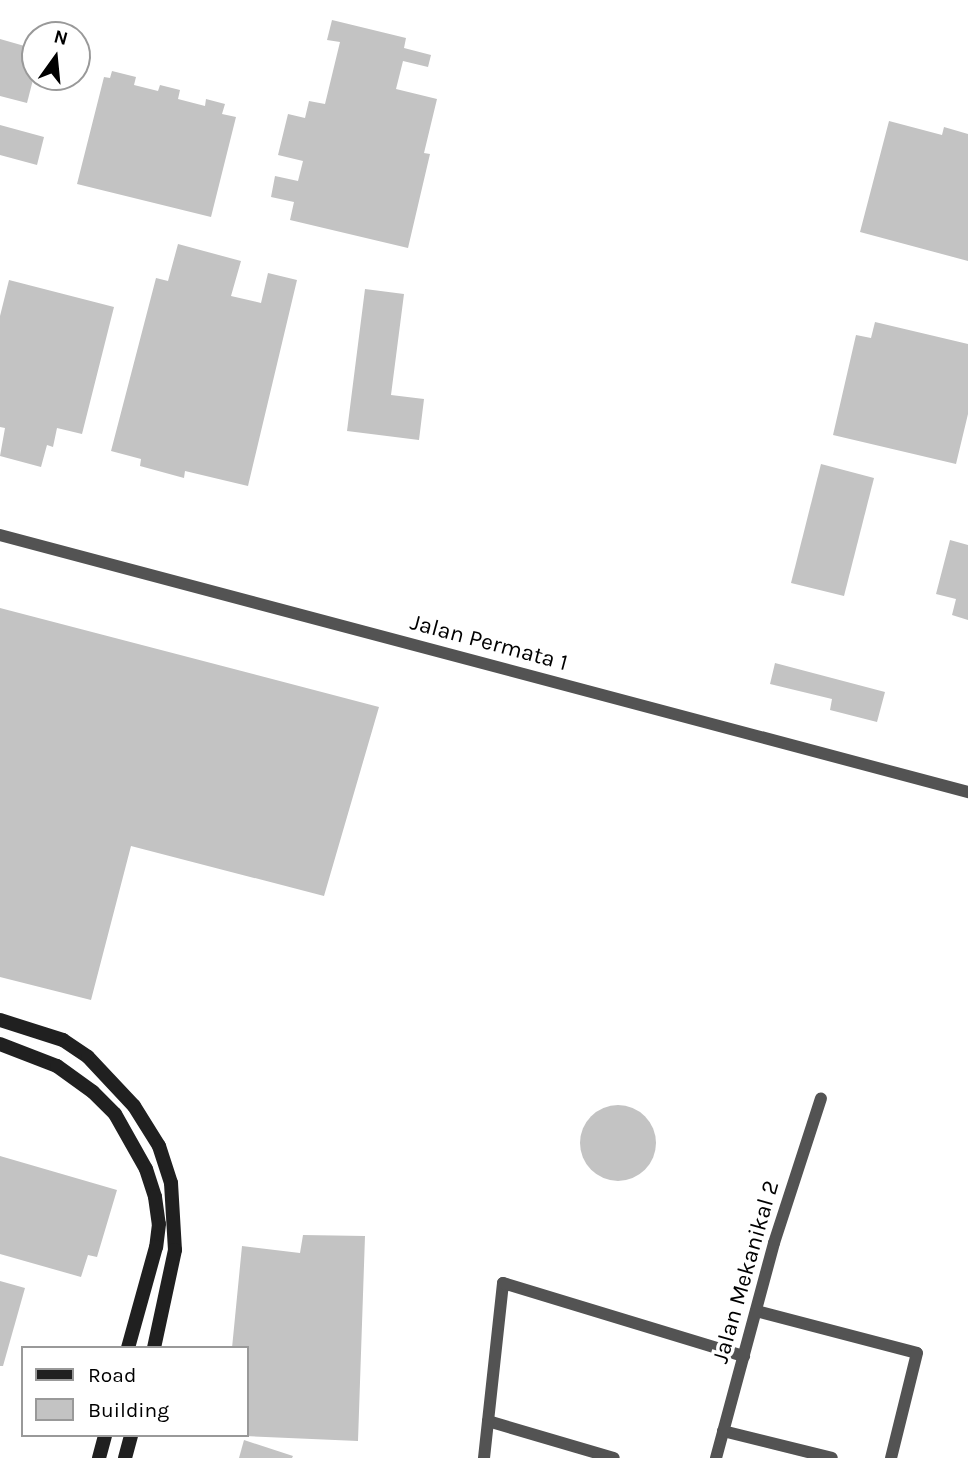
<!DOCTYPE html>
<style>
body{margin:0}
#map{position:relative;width:968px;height:1458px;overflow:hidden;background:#fff;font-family:Karla,sans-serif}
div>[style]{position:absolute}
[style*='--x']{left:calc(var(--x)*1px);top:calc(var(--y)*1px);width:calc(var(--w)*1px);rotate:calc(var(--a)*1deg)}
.building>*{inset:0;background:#c3c3c3}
.round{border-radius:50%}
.street>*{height:12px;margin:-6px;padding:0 6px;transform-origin:6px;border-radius:6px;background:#535353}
.secondary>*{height:14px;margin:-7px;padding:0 7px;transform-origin:7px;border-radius:7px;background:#202020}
span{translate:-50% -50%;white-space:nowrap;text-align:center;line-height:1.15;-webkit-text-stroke:7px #fff;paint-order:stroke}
.street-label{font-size:23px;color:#000}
.legend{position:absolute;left:21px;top:1346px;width:228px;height:91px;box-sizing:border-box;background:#fff;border:2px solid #999;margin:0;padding:9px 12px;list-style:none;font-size:21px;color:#000}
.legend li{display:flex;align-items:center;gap:14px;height:35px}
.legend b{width:35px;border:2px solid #999}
.north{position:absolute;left:21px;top:21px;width:70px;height:70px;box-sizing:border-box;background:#fff;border:2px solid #999;border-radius:50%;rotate:15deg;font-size:19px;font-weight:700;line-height:28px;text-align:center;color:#000}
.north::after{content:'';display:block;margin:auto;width:24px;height:32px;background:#000;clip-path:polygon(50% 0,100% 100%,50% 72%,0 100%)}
</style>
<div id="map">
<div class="building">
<i style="clip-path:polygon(332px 20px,406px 38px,404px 48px,431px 55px,428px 67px,403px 61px,396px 89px,437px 99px,424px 153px,430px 154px,408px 248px,290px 220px,294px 202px,271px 197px,275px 176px,298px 181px,303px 161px,278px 155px,288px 114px,305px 118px,309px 101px,325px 104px,340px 42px,327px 40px)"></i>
<i style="clip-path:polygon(0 39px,35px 49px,35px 72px,27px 103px,0 96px)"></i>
<i style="clip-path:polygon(112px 71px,136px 77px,134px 85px,158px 91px,160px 85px,180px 90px,178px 99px,205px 106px,206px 99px,225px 104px,222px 114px,236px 117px,211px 217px,77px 184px,104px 77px,110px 78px)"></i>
<i style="clip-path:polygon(889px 121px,942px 135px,944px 127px,968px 134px,968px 261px,860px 232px)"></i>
<i style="clip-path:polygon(0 125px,44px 137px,37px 165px,0 155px)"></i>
<i style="clip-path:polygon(178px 244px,241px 261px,231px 296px,261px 303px,268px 273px,297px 280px,248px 486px,185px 471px,184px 478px,140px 466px,141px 459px,111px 451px,156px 278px,168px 281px)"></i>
<i style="clip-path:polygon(9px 280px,114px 307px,82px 434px,57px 428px,53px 447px,47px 445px,41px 467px,0 456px,5px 428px,0 427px,0 316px)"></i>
<i style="clip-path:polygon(365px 289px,404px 294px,391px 395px,424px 399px,419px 440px,347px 431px)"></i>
<i style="clip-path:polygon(875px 322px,968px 344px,968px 414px,956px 464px,833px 435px,856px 335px,871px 338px)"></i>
<i style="clip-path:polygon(821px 464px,874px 478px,844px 596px,791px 583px)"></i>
<i style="clip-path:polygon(950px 540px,968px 545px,968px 620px,952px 615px,956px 599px,936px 594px)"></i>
<i style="clip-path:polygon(0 608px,379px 707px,324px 896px,131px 846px,91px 1000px,0 977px)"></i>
<i style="clip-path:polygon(775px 663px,885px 692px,877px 722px,830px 710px,832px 699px,770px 684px)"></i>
<i class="round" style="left:580px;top:1105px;width:76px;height:76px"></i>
<i style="clip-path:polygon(0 1156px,117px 1190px,97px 1257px,88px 1255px,81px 1277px,0 1254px)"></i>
<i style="clip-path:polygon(303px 1235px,365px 1236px,358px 1441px,245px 1436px,247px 1348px,232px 1348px,242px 1246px,300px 1253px)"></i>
<i style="clip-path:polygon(0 1281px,25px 1288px,3px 1366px,0 1366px)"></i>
<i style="clip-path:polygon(244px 1440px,293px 1456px,292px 1458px,239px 1458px)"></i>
</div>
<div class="street">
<i style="--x:0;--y:535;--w:1002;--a:14.87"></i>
<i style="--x:756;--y:1311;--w:166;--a:14.6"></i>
<i style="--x:917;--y:1353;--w:108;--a:103.9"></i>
<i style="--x:488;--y:1421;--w:131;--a:16.4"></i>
<i style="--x:723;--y:1431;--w:112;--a:13.9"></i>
<i style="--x:484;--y:1458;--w:176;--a:-83.8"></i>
<i style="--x:503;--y:1283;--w:252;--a:16.9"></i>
<i style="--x:716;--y:1458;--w:223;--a:-74.9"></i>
<i style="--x:774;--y:1243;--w:152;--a:-72"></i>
</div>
<div class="secondary">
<i style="--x:0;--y:1020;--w:66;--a:17.6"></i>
<i style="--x:63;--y:1040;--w:30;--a:34"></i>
<i style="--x:88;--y:1057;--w:67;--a:46.8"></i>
<i style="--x:134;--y:1106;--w:47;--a:58"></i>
<i style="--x:159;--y:1146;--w:39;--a:72"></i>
<i style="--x:171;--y:1183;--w:67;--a:86.6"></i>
<i style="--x:175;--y:1250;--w:100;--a:102.1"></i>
<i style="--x:0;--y:1044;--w:61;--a:21.1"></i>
<i style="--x:57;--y:1066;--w:44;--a:35.8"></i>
<i style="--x:93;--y:1092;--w:31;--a:45"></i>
<i style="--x:115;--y:1114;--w:63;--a:60.6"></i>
<i style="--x:146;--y:1169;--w:29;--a:72"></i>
<i style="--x:155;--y:1197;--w:27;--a:82"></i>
<i style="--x:159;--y:1224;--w:23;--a:97"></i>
<i style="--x:156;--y:1247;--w:105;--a:105.5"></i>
<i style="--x:99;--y:1458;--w:24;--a:-75"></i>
<i style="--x:125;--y:1458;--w:24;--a:-75"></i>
</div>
<div class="street-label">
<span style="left:489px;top:643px;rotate:15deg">Jalan Permata 1</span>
<span style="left:746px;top:1272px;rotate:-74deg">Jalan Mekanikal 2</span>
</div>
<ul class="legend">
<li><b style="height:9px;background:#202020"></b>Road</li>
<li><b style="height:19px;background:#c3c3c3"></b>Building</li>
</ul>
<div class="north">N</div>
</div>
